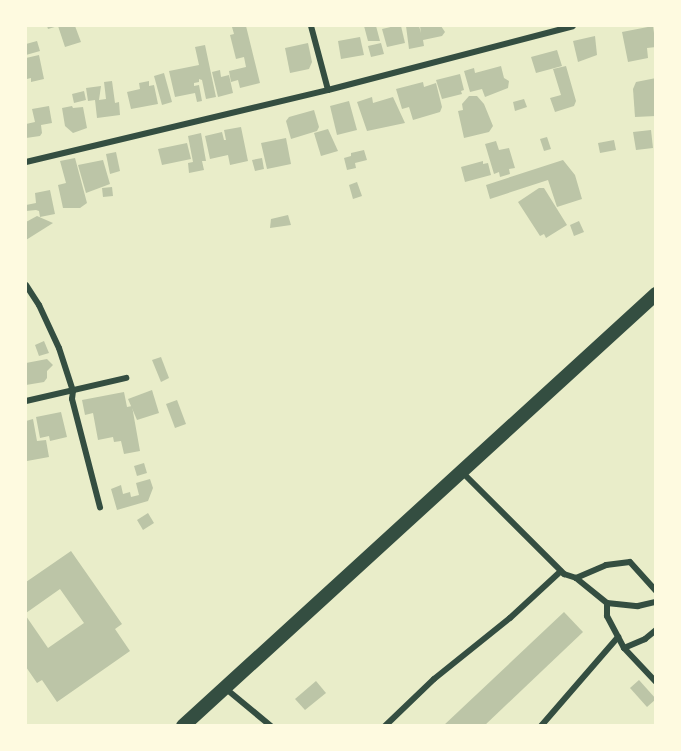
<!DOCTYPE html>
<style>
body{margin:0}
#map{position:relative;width:681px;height:751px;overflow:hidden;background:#e9edc9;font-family:Merriweather,serif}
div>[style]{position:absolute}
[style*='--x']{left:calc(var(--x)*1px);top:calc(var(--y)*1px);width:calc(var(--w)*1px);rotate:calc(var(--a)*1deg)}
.building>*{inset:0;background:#bcc5a7}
.minor>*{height:6px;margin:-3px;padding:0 3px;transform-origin:3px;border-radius:3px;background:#344e41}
.primary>*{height:14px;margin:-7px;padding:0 7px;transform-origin:7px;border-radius:7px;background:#344e41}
span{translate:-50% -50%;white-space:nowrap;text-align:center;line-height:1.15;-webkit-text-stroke:4.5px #fefae0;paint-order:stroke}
.frame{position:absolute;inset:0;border:27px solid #fefae0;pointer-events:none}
</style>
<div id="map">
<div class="building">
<i style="clip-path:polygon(47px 26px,75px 26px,81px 42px,65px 47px,58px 26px,48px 29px)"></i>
<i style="clip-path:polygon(246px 26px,260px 83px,240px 88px,238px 80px,231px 82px,229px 71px,246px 67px,244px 57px,236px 59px,230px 35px,234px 34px,232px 27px)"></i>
<i style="clip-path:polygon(364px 26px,376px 26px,380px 41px,368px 41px)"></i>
<i style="clip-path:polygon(395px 26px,401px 26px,405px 43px,387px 47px,382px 29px)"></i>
<i style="clip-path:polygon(406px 26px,419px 26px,421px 33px,420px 26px,441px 26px,445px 32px,442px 36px,423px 40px,424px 46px,409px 49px)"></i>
<i style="clip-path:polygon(653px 26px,656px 47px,647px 48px,648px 58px,628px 62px,622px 32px)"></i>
<i style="clip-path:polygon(595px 36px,597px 55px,578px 62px,573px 41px)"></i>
<i style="clip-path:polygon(360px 37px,364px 55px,341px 59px,338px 41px)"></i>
<i style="clip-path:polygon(37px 41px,40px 51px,26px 55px,26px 44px)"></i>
<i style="clip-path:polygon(308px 43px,312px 62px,309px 69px,290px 73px,285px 48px)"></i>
<i style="clip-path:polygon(381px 43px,384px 54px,371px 57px,368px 46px)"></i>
<i style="clip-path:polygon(205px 45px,216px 97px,206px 99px,202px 80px,199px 79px,199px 82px,194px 83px,194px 86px,199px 85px,202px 101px,197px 102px,195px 93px,175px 97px,169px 71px,199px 65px,195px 47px)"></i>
<i style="clip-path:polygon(557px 50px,562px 66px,536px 73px,531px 57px)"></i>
<i style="clip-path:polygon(39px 55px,44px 79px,31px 82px,31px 78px,27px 79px,26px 84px,26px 58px)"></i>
<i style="clip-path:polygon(501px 66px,504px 78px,509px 81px,508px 88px,485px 97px,482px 89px,470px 92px,464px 71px,474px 68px,475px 73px)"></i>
<i style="clip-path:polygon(566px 66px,576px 101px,574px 106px,555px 112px,550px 98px,561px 95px,553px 69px)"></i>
<i style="clip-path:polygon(220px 70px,221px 77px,229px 75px,233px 93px,218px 97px,212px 72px)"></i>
<i style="clip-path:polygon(164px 73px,172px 102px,162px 105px,154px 76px)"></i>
<i style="clip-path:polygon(460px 74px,464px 90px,461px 91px,462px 94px,442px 99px,436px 80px)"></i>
<i style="clip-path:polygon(656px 78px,656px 116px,635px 117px,633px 89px,636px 82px)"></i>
<i style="clip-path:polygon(112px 81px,115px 103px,119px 102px,120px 115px,97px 118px,95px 100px,88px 101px,86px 88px,101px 86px,99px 100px,106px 99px,104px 82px)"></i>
<i style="clip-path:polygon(149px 81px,149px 86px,154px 85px,158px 104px,131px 109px,127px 92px,140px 89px,139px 83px)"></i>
<i style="clip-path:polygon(423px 82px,424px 87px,436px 83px,442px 107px,440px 112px,413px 120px,409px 107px,402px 109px,396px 89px)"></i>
<i style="clip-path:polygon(84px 91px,86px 100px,74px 103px,72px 94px)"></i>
<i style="clip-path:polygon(469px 96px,477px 96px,484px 104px,493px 126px,489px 132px,464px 138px,458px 111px,463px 110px,462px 104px)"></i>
<i style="clip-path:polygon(372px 97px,373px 103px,393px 97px,405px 123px,367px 131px,357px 102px)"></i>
<i style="clip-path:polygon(524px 99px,527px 107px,515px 111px,513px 102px)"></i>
<i style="clip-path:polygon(349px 101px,357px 130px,337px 135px,330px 106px)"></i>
<i style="clip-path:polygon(49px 106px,52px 123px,41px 125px,42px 133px,40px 136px,26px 138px,26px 124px,35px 122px,32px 109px)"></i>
<i style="clip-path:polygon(72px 106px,73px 108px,83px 107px,87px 128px,73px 133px,65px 126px,62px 108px)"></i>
<i style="clip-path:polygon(314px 110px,319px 127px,317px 131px,291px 139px,286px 121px,289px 117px)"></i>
<i style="clip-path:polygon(241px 127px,248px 161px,230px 165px,228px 155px,210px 159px,205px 136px,222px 132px,224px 140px,226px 140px,224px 130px)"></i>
<i style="clip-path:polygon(328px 129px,338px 151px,321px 156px,314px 133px)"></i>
<i style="clip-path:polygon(651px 130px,653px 148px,636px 150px,633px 132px)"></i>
<i style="clip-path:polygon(201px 133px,206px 161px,202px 161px,204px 170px,189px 173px,188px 163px,193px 162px,188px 136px)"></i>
<i style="clip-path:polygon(547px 137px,551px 149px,544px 151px,540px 139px)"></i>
<i style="clip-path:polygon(286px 138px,291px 164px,267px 169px,261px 143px)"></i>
<i style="clip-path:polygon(614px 140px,616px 150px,600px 153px,598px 143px)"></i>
<i style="clip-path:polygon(496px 141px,499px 150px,509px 148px,515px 168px,509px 169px,510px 174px,500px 177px,499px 172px,494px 174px,485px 144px)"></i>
<i style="clip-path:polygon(187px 143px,191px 159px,162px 165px,158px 149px)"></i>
<i style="clip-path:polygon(364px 150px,367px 160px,355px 163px,356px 168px,347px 170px,344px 158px,351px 156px,351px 153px)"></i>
<i style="clip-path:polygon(116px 152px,120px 171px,110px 174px,106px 154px)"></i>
<i style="clip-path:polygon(75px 158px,87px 203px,80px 208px,63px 208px,58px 185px,66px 183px,60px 161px)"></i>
<i style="clip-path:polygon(262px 158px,264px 169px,255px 171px,252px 160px)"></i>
<i style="clip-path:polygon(103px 160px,110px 184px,86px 193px,78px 165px)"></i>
<i style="clip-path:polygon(563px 160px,575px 175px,582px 199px,557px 207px,548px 180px,490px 199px,486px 185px)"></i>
<i style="clip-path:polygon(483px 161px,483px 164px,488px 163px,491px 175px,465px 182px,461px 167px)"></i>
<i style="clip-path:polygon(357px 182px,362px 196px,353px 199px,349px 185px)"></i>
<i style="clip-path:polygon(112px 187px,113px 196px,103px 197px,102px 188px)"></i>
<i style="clip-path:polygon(539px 188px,544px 188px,567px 225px,546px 238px,544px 234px,540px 236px,518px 202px)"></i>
<i style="clip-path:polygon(50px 190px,55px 214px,40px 217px,39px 211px,36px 210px,26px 211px,26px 205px,36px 203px,35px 193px)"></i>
<i style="clip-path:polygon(288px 215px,291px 225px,270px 228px,271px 219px)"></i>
<i style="clip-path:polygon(37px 216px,53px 223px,26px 240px,26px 222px)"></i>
<i style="clip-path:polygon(579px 221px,584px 232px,574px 236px,570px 225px)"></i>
<i style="clip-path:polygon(44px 341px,49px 353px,39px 356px,35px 345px)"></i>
<i style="clip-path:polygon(161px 357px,169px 378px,161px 382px,152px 360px)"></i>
<i style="clip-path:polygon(47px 359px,53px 365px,47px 371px,47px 378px,44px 382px,26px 385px,26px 363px)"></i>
<i style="clip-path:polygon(152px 390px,159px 413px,137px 420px,128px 399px)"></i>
<i style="clip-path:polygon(124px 392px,127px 407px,132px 406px,140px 451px,124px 454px,121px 441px,114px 442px,113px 437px,98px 440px,93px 413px,85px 415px,82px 400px)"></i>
<i style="clip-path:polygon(177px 400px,186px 424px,175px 428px,166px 404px)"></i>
<i style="clip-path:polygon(61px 412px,67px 437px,50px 441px,49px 436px,40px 438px,36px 417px)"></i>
<i style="clip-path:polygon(33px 419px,37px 441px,46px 440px,49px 457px,27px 461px,26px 421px)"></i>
<i style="clip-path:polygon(144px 463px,147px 473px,137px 476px,134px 466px)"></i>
<i style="clip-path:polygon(150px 479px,153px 488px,148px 501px,117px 510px,111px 489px,121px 485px,123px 494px,130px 492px,131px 497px,139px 495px,136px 483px)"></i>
<i style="clip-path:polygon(148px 513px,154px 523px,143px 530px,137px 520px)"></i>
<i style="clip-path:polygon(71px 551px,122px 624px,115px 629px,130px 651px,57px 702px,42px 680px,37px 683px,26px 667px,26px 616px,48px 648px,84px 623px,60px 589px,26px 613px,26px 582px)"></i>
<i style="clip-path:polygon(564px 612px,583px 632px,484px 726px,443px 726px)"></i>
<i style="clip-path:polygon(639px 680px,656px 699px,647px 707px,630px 688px)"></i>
<i style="clip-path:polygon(316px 681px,326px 693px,305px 710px,295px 699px)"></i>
</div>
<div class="minor">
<i style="--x:311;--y:26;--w:66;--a:75.1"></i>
<i style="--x:26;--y:162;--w:310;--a:-13.4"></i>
<i style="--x:328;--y:90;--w:253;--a:-14.6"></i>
<i style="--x:26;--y:285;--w:24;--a:57"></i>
<i style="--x:39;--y:305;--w:47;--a:65.1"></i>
<i style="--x:59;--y:348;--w:45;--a:72"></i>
<i style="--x:73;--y:391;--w:8;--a:97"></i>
<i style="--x:72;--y:399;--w:112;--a:75.5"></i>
<i style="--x:26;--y:401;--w:103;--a:-13"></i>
<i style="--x:461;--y:471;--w:146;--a:45"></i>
<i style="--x:564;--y:574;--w:13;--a:18"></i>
<i style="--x:576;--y:578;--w:33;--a:-23"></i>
<i style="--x:606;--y:565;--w:24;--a:-7"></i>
<i style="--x:630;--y:562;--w:39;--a:48"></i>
<i style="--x:576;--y:578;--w:40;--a:39"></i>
<i style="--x:607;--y:603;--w:31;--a:6"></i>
<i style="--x:638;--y:606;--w:18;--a:-13"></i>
<i style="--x:607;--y:603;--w:13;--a:90"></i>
<i style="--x:607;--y:616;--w:36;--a:62"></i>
<i style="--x:624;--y:648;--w:47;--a:46.7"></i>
<i style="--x:624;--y:648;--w:23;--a:-23"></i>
<i style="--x:645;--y:639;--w:14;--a:-39"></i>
<i style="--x:225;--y:688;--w:60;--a:39.6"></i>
<i style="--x:385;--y:726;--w:68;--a:-43.8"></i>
<i style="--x:434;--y:679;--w:97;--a:-38.8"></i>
<i style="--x:510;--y:618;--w:69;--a:-42.7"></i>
<i style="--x:541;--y:726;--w:118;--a:-49.1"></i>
</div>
<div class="primary">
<i style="--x:183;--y:726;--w:641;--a:-42.41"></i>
</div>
<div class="frame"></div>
</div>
